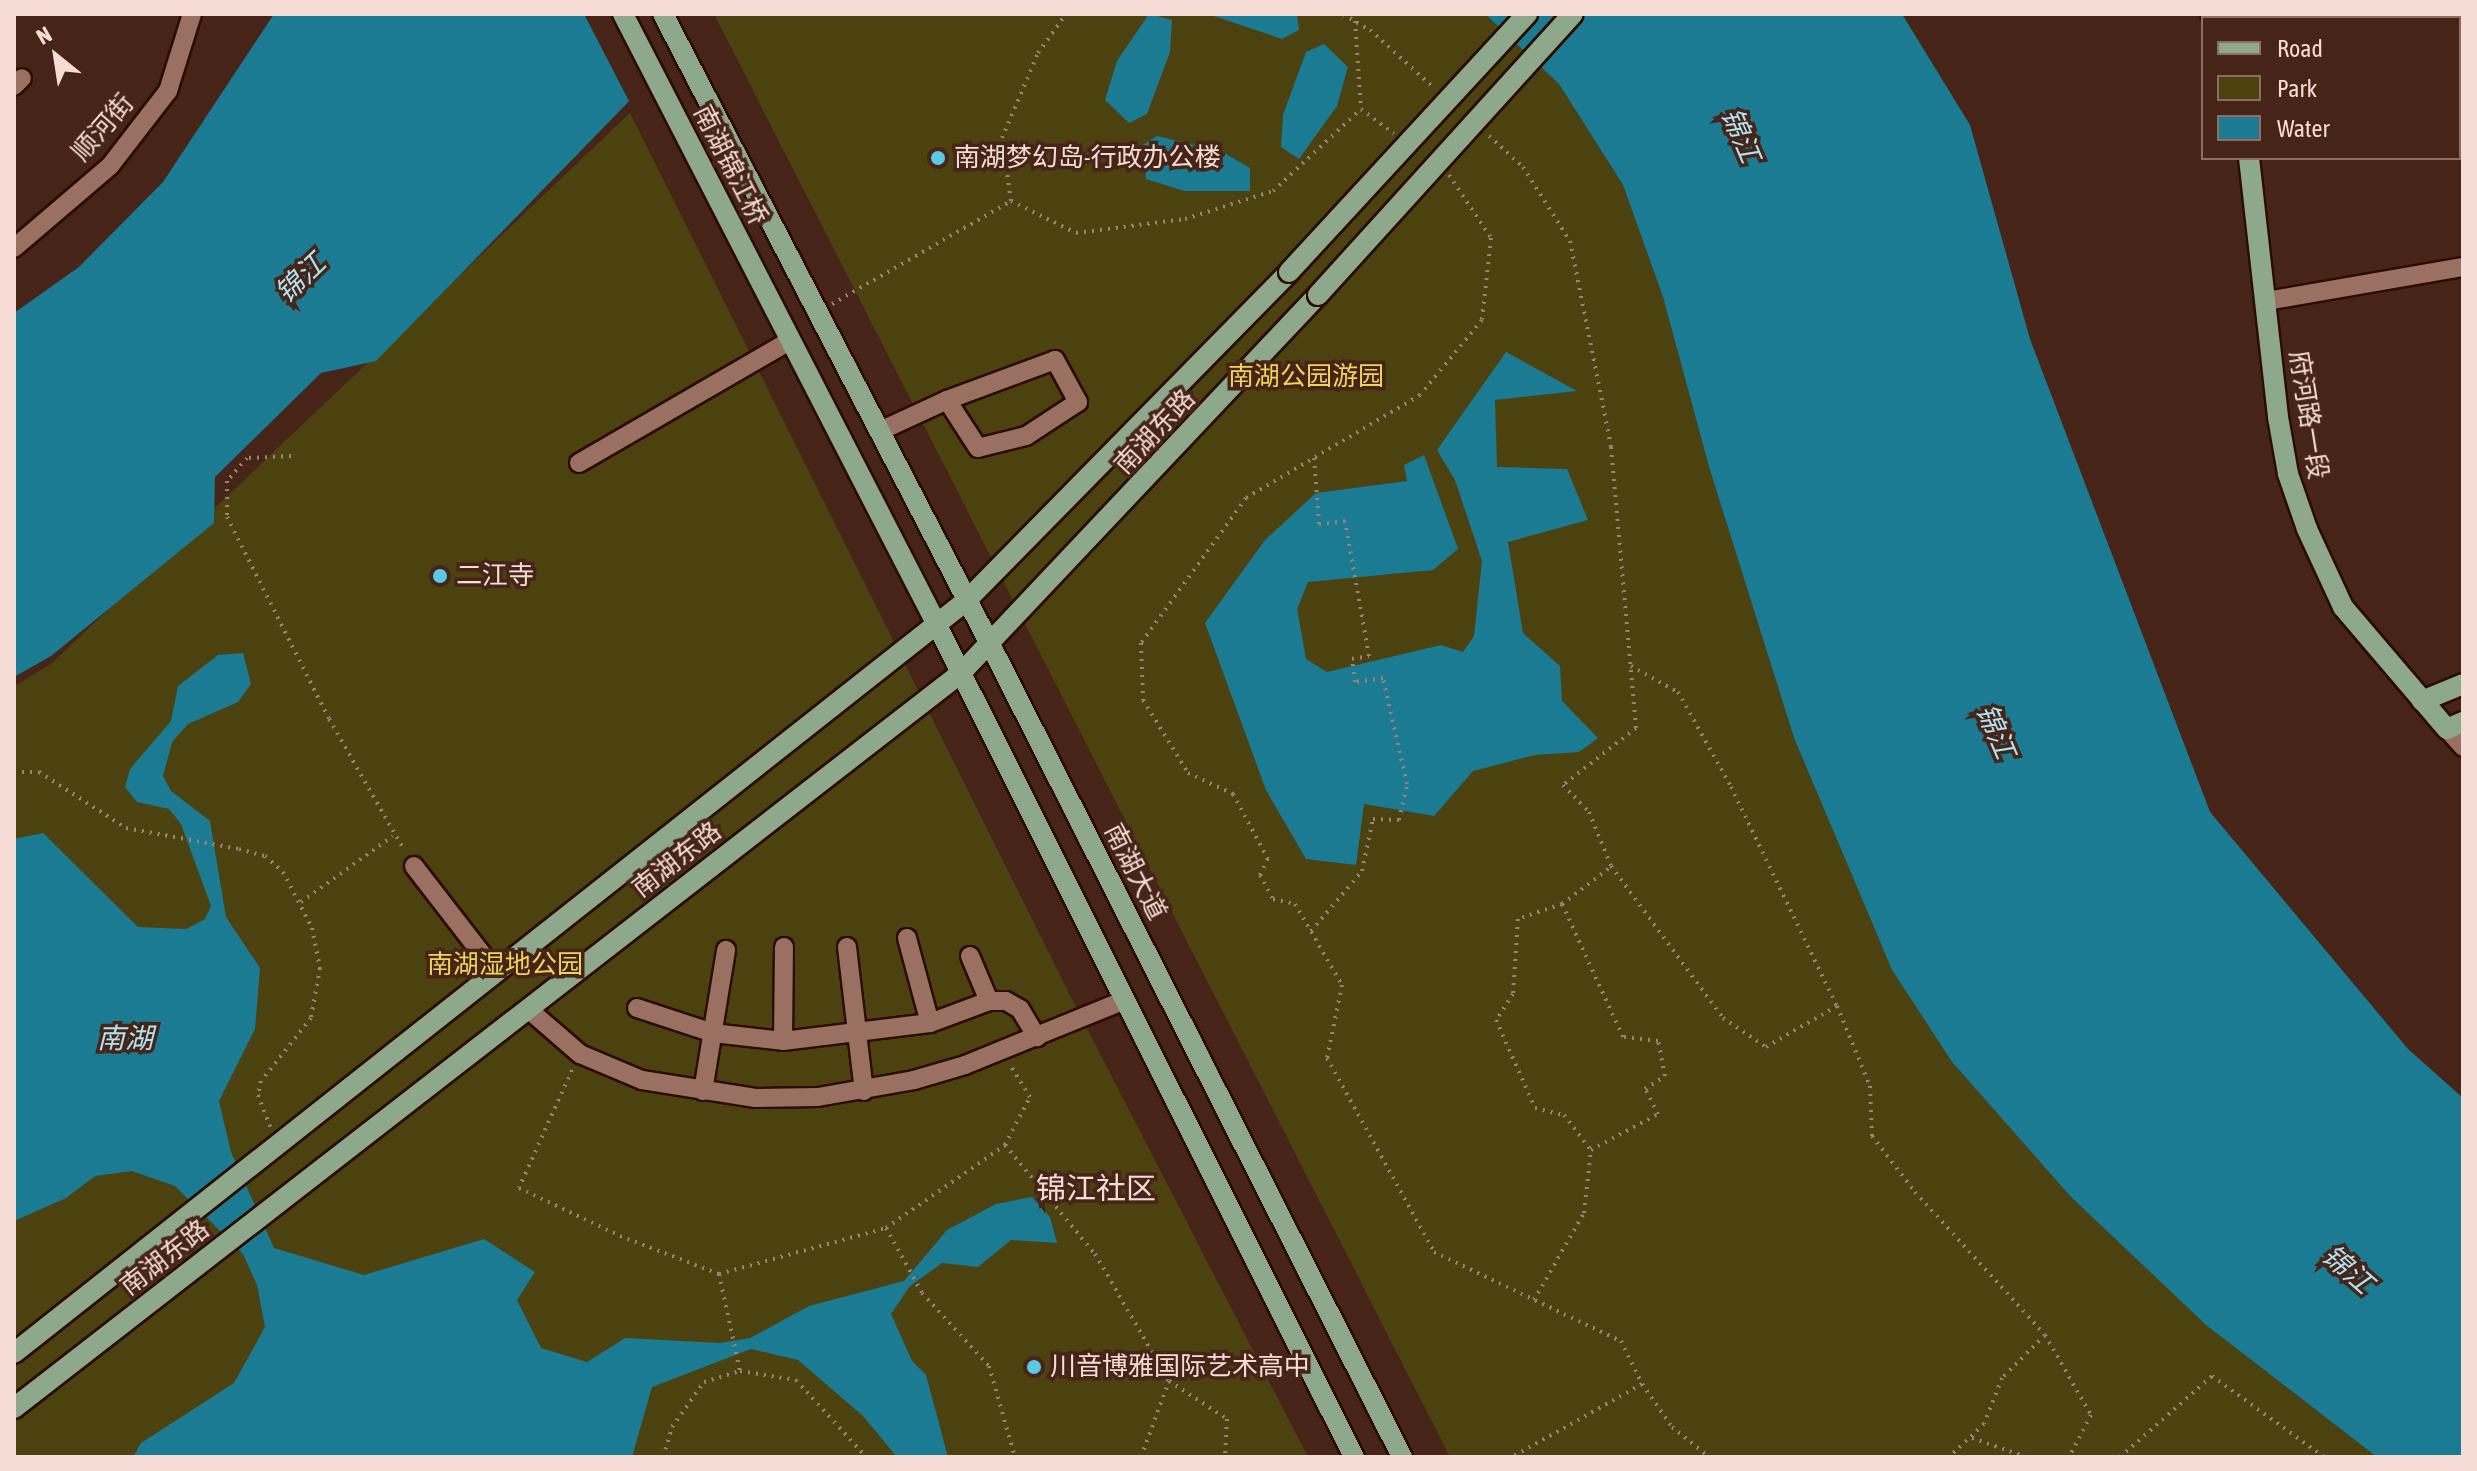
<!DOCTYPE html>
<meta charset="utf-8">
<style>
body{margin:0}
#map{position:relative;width:2477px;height:1471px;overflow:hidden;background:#462418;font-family:"Asap Condensed","Noto Sans SC",sans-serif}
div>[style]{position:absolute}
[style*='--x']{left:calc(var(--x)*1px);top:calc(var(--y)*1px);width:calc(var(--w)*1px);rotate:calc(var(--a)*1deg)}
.green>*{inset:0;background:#4b420f}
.water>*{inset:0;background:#1a7b92}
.pier>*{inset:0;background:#462418}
.path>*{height:4px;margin-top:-2px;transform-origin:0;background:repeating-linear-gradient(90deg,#9d8076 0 2px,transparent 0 8px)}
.roads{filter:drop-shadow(2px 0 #2b0b02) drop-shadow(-2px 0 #2b0b02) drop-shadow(0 2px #2b0b02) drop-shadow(0 -2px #2b0b02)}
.minor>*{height:18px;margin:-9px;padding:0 9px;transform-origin:9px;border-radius:9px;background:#997062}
.major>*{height:20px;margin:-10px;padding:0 10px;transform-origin:10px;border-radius:10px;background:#8ea88b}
.bridges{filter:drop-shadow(2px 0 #2b0b02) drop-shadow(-2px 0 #2b0b02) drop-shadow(0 2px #2b0b02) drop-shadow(0 -2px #2b0b02)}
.major-bridge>*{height:20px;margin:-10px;padding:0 10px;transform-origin:10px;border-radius:10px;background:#8ea88b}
.dots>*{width:22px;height:22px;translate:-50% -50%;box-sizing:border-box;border:4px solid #462418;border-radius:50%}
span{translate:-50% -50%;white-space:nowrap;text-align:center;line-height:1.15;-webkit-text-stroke:7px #462418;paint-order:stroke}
.street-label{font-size:26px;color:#f5ddd6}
.poi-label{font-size:26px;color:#f5ddd6}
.left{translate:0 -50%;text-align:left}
.park-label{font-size:26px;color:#ebd55a}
.water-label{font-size:28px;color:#afe2f2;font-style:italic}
.quarter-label{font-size:30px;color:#f5ddd6}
.frame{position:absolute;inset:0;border:16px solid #f5ddd6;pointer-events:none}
.legend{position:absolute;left:2201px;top:16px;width:260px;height:144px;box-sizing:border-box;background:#462418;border:2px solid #8c6e64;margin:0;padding:10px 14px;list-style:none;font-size:24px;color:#f5ddd6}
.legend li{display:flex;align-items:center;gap:16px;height:40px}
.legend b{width:40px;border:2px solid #8c6e64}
.north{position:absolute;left:16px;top:16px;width:80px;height:80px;-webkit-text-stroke:6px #462418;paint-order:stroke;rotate:330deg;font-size:22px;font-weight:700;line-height:32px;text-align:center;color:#f5ddd6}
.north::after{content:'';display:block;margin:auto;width:28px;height:36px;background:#f5ddd6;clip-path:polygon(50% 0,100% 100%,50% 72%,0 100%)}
</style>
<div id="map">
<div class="green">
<i style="clip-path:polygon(714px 14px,1485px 14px,1559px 84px,1623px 185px,1663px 297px,1709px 467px,1794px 738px,1892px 970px,1952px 1062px,2070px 1196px,2206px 1325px,2377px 1457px,1450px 1457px)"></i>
<i style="clip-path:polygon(630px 113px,1081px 1017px,1308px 1457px,14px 1457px,14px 686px,51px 664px)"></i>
</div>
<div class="water">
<i style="clip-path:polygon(274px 14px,714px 14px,376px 361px,321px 373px,215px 477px,214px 523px,51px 656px,14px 677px,14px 313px,79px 267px,163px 182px)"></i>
<i style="clip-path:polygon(1149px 14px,1172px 20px,1170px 52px,1147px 114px,1129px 123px,1105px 100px,1117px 61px)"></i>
<i style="clip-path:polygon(1208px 14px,1297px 14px,1299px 30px,1282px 39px)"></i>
<i style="clip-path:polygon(1485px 14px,1902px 14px,1970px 125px,2030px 339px,2210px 812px,2408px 1049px,2463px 1098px,2463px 1457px,2377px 1457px,2206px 1325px,2070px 1196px,1952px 1062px,1892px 970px,1794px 738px,1709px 467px,1663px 297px,1623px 185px,1559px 84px)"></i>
<i style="clip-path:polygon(1324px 44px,1348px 67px,1337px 106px,1299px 159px,1281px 147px,1283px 115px,1306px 52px)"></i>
<i style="clip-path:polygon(1157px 136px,1223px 152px,1250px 168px,1250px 191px,1184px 191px,1146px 179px,1141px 146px)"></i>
<i style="clip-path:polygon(1506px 352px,1577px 391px,1495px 400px,1497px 467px,1567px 469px,1588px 520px,1508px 542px,1523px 633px,1560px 666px,1562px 701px,1598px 738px,1579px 752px,1535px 755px,1473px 771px,1434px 816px,1364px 804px,1356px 865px,1306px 859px,1266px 790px,1205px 623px,1265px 540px,1316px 493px,1407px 481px,1404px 465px,1424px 455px,1458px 549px,1433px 570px,1308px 582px,1297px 609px,1306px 659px,1327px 672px,1441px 645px,1463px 652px,1474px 636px,1482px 561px,1455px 480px,1437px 450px)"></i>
<i style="clip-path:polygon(243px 653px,251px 684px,238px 702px,188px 724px,172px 742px,163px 776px,171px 791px,210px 821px,226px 917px,260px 968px,255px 1029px,219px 1101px,231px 1152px,274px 1248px,364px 1275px,484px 1239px,535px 1272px,517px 1300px,541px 1348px,587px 1362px,625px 1338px,720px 1343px,750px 1338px,809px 1306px,904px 1281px,947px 1230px,996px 1204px,1032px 1197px,1050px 1217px,1057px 1243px,1011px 1240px,978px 1267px,942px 1263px,910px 1286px,891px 1314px,912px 1361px,926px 1375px,948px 1457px,897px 1457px,863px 1416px,798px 1360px,751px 1349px,652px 1387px,632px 1457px,133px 1457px,141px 1443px,234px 1383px,265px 1327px,257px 1285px,243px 1254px,175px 1186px,132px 1171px,95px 1176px,66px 1198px,14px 1221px,14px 839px,43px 833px,138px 927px,186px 929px,205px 919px,211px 906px,181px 824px,169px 809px,137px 802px,125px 787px,130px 769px,171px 721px,178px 686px,218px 655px)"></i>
</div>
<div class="pier">
<i style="clip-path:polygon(584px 14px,712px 14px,715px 19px,631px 105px)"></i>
</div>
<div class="path">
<i style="--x:1343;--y:14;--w:31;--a:31"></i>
<i style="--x:1370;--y:30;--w:86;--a:42.2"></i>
<i style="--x:1355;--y:21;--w:88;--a:86.1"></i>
<i style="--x:1489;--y:136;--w:46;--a:42.4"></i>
<i style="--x:1523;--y:167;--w:88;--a:57.6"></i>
<i style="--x:1570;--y:241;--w:210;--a:78.7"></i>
<i style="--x:1611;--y:447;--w:282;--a:84.9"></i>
<i style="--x:1636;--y:728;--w:93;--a:142"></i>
<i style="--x:1563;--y:785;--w:37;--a:46"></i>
<i style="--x:1589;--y:812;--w:58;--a:67.8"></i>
<i style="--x:1611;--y:866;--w:189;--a:53.6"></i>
<i style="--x:1723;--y:1018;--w:52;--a:34"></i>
<i style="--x:1766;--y:1047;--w:82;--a:-30"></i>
<i style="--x:1837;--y:1006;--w:87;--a:67.6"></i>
<i style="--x:1870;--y:1086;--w:50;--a:87.7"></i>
<i style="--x:1872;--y:1136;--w:71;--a:52.5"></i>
<i style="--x:1915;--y:1192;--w:193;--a:47.7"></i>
<i style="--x:2045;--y:1335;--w:61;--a:135"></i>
<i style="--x:2002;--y:1378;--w:49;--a:111.4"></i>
<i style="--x:1984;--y:1424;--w:48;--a:136.7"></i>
<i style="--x:1449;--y:175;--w:76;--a:56.3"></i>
<i style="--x:1491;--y:238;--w:82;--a:96.3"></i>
<i style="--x:1482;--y:320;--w:97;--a:129.6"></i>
<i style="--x:1420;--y:395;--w:202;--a:149.4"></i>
<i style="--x:1246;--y:498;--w:179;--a:125.9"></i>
<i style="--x:1141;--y:643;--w:57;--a:88"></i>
<i style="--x:1143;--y:700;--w:86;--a:58.3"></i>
<i style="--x:1188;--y:773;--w:50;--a:25"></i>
<i style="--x:1233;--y:794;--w:74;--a:61.7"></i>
<i style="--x:1268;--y:859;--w:18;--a:117"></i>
<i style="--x:1260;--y:875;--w:27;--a:62"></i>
<i style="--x:1273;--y:899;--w:23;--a:13"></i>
<i style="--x:1295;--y:904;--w:94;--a:59.9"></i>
<i style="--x:1342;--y:985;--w:75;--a:101.6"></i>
<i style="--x:1327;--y:1058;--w:222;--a:61.1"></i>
<i style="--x:1434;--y:1252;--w:207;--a:25.5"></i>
<i style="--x:1621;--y:1341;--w:48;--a:64"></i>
<i style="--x:1642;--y:1384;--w:149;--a:150.7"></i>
<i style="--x:1011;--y:201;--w:64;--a:-98.1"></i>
<i style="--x:1002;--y:138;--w:92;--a:-67"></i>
<i style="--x:1038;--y:53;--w:48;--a:-54.3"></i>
<i style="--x:832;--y:304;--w:207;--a:-29.9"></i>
<i style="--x:1011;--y:201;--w:72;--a:26.2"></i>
<i style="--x:1076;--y:233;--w:110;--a:-7.3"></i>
<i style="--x:1185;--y:219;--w:92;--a:-17.7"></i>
<i style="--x:1273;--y:191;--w:120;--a:-43"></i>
<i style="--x:1361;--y:109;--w:41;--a:37.1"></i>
<i style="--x:291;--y:456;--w:44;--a:177.4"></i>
<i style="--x:247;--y:458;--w:30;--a:131"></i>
<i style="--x:227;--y:481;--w:36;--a:90"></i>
<i style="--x:227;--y:517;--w:226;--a:63.2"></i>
<i style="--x:329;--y:719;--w:151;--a:60.2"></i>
<i style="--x:1631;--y:666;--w:54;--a:29"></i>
<i style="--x:1678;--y:692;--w:109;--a:60.8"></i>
<i style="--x:1731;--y:787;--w:243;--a:64.2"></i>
<i style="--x:14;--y:772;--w:25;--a:0"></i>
<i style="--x:39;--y:772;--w:103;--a:32.8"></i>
<i style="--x:126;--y:828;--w:115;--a:10.5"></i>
<i style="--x:239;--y:849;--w:27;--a:15"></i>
<i style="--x:265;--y:856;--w:24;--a:42"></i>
<i style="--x:283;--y:872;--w:63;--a:62.6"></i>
<i style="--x:312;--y:928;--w:41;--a:78.7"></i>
<i style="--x:320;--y:968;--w:51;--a:100.2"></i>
<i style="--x:311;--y:1018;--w:80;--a:128.4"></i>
<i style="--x:261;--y:1081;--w:14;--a:102"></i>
<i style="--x:258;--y:1095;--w:36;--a:69"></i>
<i style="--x:301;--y:902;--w:113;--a:-35.7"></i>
<i style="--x:1562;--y:904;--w:46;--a:161.2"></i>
<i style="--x:1518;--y:919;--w:75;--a:93.8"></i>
<i style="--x:1513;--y:994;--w:31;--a:123"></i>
<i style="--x:1496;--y:1020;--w:96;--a:66.1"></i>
<i style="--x:1535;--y:1108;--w:30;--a:14"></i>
<i style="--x:1564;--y:1115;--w:44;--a:52.4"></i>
<i style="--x:1311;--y:931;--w:79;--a:-49.6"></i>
<i style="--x:1362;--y:871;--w:53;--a:-78.1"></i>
<i style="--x:1373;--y:819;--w:26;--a:2"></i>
<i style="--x:1399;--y:820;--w:37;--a:-77"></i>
<i style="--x:1407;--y:784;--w:109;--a:-102.8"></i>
<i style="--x:1383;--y:678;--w:28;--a:172"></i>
<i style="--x:1355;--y:682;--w:23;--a:-97"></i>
<i style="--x:1352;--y:659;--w:17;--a:-10"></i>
<i style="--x:1369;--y:656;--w:137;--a:-100.1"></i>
<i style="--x:1345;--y:521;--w:26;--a:173"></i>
<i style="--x:1319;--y:524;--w:66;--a:-94.3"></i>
<i style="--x:572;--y:1070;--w:129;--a:114.2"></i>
<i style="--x:519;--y:1188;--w:112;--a:25.4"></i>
<i style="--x:620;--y:1236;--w:106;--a:21"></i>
<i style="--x:719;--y:1274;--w:173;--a:-15.4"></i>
<i style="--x:886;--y:1228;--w:145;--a:-34.9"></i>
<i style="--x:1005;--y:1145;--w:54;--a:-62.5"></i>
<i style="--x:1030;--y:1097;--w:36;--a:-122"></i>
<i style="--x:1005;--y:1145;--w:141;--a:50.5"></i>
<i style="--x:1095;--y:1254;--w:147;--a:59.8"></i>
<i style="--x:1169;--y:1381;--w:69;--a:33.2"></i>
<i style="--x:1227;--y:1419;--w:38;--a:93"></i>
<i style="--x:886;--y:1228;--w:74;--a:61"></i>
<i style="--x:922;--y:1293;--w:99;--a:47.5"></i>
<i style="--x:989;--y:1366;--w:95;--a:74.1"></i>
<i style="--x:14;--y:1248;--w:3;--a:0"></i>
<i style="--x:719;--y:1274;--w:99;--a:77.8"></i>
<i style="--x:740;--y:1371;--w:57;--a:9.1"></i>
<i style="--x:796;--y:1380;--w:104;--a:47.7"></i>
<i style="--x:1534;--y:1300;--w:100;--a:-60.1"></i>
<i style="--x:1584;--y:1213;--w:63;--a:-83.7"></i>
<i style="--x:1591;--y:1150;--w:76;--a:-28.2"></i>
<i style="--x:1658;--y:1114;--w:28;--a:-117"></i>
<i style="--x:1645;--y:1089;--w:24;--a:-33"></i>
<i style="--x:1665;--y:1076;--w:36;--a:-101"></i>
<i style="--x:1658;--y:1041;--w:35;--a:-173"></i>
<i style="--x:1623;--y:1037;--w:146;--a:-114.6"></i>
<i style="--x:1562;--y:904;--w:61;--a:-37.1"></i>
<i style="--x:2045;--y:1335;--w:92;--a:60.1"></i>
<i style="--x:2091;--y:1415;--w:47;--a:117.6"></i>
<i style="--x:1642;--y:1384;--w:52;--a:55.1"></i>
<i style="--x:1672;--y:1427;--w:48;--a:39"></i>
<i style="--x:1972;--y:1438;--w:57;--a:19.4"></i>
<i style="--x:663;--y:1457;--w:31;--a:-73"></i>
<i style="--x:672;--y:1427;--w:55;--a:-54.6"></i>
<i style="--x:704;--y:1382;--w:38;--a:-17"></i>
<i style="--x:1141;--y:1457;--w:81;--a:-69.8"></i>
<i style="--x:2120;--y:1457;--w:123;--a:-41.4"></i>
<i style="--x:2212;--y:1376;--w:138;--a:35.9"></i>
</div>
<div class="roads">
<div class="minor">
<i style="--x:2459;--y:76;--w:4;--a:-14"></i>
<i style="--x:14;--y:86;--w:11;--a:-45"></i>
<i style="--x:14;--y:248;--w:126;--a:-40.5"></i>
<i style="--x:110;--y:166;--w:95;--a:-52.3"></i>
<i style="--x:168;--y:91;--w:81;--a:-72.7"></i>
<i style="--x:2266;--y:301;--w:200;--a:-9.8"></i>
<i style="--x:880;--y:431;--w:74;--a:-24.8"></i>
<i style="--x:947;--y:400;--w:115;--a:-20.3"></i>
<i style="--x:1055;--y:360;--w:48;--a:61.3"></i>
<i style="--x:1078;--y:402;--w:62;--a:146.8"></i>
<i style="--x:1026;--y:436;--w:49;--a:166"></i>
<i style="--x:978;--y:448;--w:57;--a:-122.9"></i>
<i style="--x:579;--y:463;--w:245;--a:-30.1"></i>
<i style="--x:2447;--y:729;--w:24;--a:48"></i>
<i style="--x:414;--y:866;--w:134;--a:52.3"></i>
<i style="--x:907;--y:938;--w:88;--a:74.9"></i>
<i style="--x:847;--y:947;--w:145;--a:83.3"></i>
<i style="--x:970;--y:956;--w:49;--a:67.1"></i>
<i style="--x:637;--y:1008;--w:80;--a:18.2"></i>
<i style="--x:713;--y:1033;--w:70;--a:6.5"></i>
<i style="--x:783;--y:1041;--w:148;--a:-7"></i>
<i style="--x:930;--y:1023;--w:63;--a:-20.4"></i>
<i style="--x:989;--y:1001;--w:17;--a:0"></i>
<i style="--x:1006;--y:1001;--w:16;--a:30"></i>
<i style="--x:1020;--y:1009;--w:33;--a:59"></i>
<i style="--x:528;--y:1009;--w:69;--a:40.9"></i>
<i style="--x:580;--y:1054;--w:67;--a:22.8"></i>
<i style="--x:642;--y:1080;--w:115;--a:9"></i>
<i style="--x:756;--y:1098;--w:62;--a:-0.9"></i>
<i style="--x:818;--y:1097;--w:97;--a:-10"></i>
<i style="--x:914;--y:1080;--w:53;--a:-16.4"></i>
<i style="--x:965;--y:1065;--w:173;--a:-22.1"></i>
<i style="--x:783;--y:1041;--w:94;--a:-89.4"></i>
<i style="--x:703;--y:1091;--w:143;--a:-80.7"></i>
</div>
<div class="major">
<i style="--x:623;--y:14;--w:687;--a:62.8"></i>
<i style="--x:937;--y:625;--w:931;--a:63.38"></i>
<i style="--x:663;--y:14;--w:712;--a:62.57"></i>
<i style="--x:991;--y:646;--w:909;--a:63.12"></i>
<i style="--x:2211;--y:14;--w:4;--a:63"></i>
<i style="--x:2249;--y:158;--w:261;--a:83.6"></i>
<i style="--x:2278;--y:417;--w:58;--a:80"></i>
<i style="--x:2288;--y:474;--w:58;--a:70.9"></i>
<i style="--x:2307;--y:529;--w:86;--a:65.2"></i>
<i style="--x:2343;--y:607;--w:160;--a:49.6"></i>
<i style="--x:2447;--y:729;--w:17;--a:-24"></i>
<i style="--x:2422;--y:701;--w:44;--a:-22.5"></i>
<i style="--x:14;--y:1353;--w:1215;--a:-38.31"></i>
<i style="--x:967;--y:600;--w:460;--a:-45.5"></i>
<i style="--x:14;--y:1408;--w:1199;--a:-37.82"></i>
<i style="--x:961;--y:673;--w:520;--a:-46.64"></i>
</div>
</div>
<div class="bridges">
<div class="major-bridge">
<i style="--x:1289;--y:272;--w:351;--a:-47.3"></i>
<i style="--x:1318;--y:295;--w:379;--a:-47.8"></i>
</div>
</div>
<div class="dots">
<i style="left:938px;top:158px;background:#5bc8e6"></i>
<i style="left:440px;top:576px;background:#5bc8e6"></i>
<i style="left:1034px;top:1367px;background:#5bc8e6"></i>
</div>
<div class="street-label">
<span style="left:103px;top:128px;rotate:-49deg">顺河街</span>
<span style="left:730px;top:165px;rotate:63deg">南湖锦江桥</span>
<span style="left:2308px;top:415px;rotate:81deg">府河路一段</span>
<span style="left:1155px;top:432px;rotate:-47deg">南湖东路</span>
<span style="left:677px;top:860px;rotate:-38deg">南湖东路</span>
<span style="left:1135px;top:872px;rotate:63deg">南湖大道</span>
<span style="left:165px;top:1258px;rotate:-38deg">南湖东路</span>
</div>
<div class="poi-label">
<span class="left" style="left:954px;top:158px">南湖梦幻岛-行政办公楼</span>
<span class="left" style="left:456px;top:576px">二江寺</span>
<span class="left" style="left:1050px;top:1367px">川音博雅国际艺术高中</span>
</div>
<div class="park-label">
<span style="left:1306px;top:377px">南湖公园游园</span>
<span style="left:505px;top:965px">南湖湿地公园</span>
</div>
<div class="water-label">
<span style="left:1741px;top:135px;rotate:67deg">锦江</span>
<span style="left:300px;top:278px;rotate:-44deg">锦江</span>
<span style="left:1996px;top:731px;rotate:67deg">锦江</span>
<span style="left:125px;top:1038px">南湖</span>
<span style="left:2348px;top:1269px;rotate:41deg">锦江</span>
</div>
<div class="quarter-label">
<span style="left:1096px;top:1188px">锦江社区</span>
</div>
<div class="frame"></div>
<ul class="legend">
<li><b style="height:10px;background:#8ea88b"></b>Road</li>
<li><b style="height:22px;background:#4b420f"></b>Park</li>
<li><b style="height:22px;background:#1a7b92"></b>Water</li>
</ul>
<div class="north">N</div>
</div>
